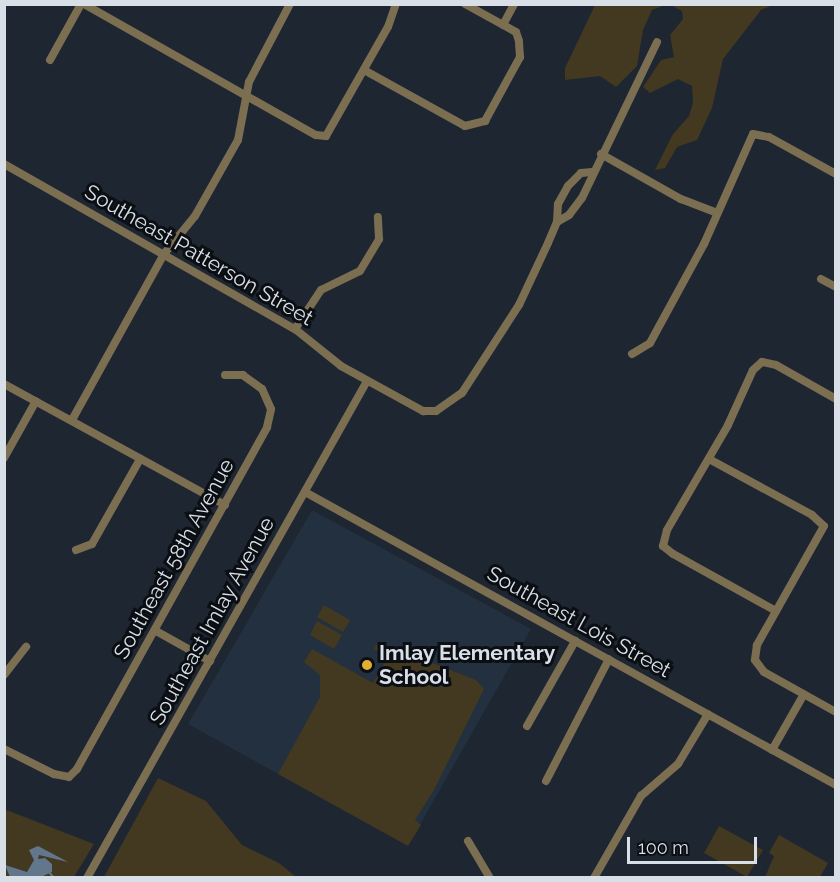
<!DOCTYPE html>
<style>
body{margin:0}
#map{position:relative;width:840px;height:882px;overflow:hidden;background:#1d2631;font-family:Raleway,sans-serif}
div>[style]{position:absolute}
[style*='--x']{left:calc(var(--x)*1px);top:calc(var(--y)*1px);width:calc(var(--w)*1px);rotate:calc(var(--a)*1deg)}
.built>*{inset:0;background:#22303f}
.green>*{inset:0;background:#433820}
.water>*{inset:0;background:#62768c}
.stream>*{height:2px;margin:-1px;padding:0 1px;transform-origin:1px;border-radius:1px;background:#62768c}
.street>*{height:8px;margin:-4px;padding:0 4px;transform-origin:4px;border-radius:4px;background:#7b6e51}
.dots>*{width:16px;height:16px;translate:-50% -50%;box-sizing:border-box;border:3px solid #0b0f13;border-radius:50%}
span{translate:-50% -50%;white-space:nowrap;text-align:center;line-height:1.15;-webkit-text-stroke:6px #0b0f13;paint-order:stroke}
.street-label{font-size:21px;color:#d9dfe7}
.poi-label{font-size:21px;color:#d9dfe7;font-weight:700}
.left{translate:0 -50%;text-align:left}
.frame{position:absolute;inset:0;border:6px solid #d9dfe7;pointer-events:none}
.scale{position:absolute;left:627px;top:837px;width:130px;height:27px;box-sizing:border-box;border:3px solid #d9dfe7;border-top:0;padding-left:8px;font-size:18px;line-height:21px;white-space:nowrap;color:#d9dfe7;-webkit-text-stroke:4px #0b0f13;paint-order:stroke}
</style>
<div id="map">
<div class="built">
<i style="clip-path:polygon(312px 510px,531px 629px,408px 846px,188px 724px)"></i>
</div>
<div class="green">
<i style="clip-path:polygon(595px 5px,665px 5px,652px 10px,643px 30px,637px 66px,616px 87px,600px 76px,565px 80px,565px 68px)"></i>
<i style="clip-path:polygon(671px 5px,773px 5px,761px 10px,723px 59px,712px 108px,697px 140px,677px 147px,665px 168px,655px 170px,673px 134px,689px 116px,693px 103px,692px 86px,678px 79px,650px 93px,643px 87px,661px 60px,674px 57px,670px 35px,683px 19px,682px 11px)"></i>
<i style="clip-path:polygon(324px 605px,350px 620px,343px 632px,317px 617px)"></i>
<i style="clip-path:polygon(317px 621px,342px 635px,334px 649px,310px 635px)"></i>
<i style="clip-path:polygon(378px 642px,476px 680px,484px 689px,434px 790px,415px 820px,421px 825px,408px 846px,278px 774px,320px 697px,320px 675px,304px 662px,312px 649px,373px 683px,388px 657px,374px 649px)"></i>
<i style="clip-path:polygon(158px 778px,206px 801px,242px 845px,279px 863px,296px 877px,104px 877px)"></i>
<i style="clip-path:polygon(4px 809px,94px 844px,74px 877px,5px 877px)"></i>
<i style="clip-path:polygon(719px 826px,763px 850px,747px 877px,704px 853px)"></i>
<i style="clip-path:polygon(779px 835px,828px 863px,820px 877px,765px 877px,774px 856px,769px 853px)"></i>
</div>
<div class="water">
<i style="clip-path:polygon(38px 846px,68px 862px,39px 855px,38px 859px,45px 858px,52px 864px,52px 872px,41px 877px,10px 877px,5px 865px,27px 872px,34px 860px,29px 850px)"></i>
</div>
<div class="stream">
<i style="--x:49;--y:872;--w:8;--a:50"></i>
</div>
<div class="street">
<i style="--x:84;--y:4;--w:266;--a:29.5"></i>
<i style="--x:316;--y:135;--w:10;--a:6"></i>
<i style="--x:326;--y:136;--w:125;--a:-60.4"></i>
<i style="--x:388;--y:27;--w:24;--a:-71"></i>
<i style="--x:503;--y:25;--w:24;--a:-62"></i>
<i style="--x:50;--y:60;--w:64;--a:-61"></i>
<i style="--x:364;--y:70;--w:115;--a:29"></i>
<i style="--x:465;--y:126;--w:21;--a:-14"></i>
<i style="--x:485;--y:121;--w:73;--a:-61.3"></i>
<i style="--x:520;--y:57;--w:16;--a:-94"></i>
<i style="--x:519;--y:41;--w:9;--a:-108"></i>
<i style="--x:516;--y:32;--w:58;--a:-151.2"></i>
<i style="--x:601;--y:154;--w:92;--a:29.4"></i>
<i style="--x:681;--y:199;--w:39;--a:21"></i>
<i style="--x:4;--y:164;--w:335;--a:29.6"></i>
<i style="--x:295;--y:329;--w:59;--a:38.8"></i>
<i style="--x:341;--y:366;--w:94;--a:28.8"></i>
<i style="--x:423;--y:411;--w:13;--a:0"></i>
<i style="--x:436;--y:411;--w:32;--a:-35"></i>
<i style="--x:462;--y:393;--w:105;--a:-57.1"></i>
<i style="--x:519;--y:305;--w:68;--a:-64.9"></i>
<i style="--x:548;--y:243;--w:23;--a:-67"></i>
<i style="--x:557;--y:222;--w:18;--a:-87"></i>
<i style="--x:558;--y:204;--w:21;--a:-61"></i>
<i style="--x:568;--y:186;--w:18;--a:-45"></i>
<i style="--x:581;--y:173;--w:11;--a:-5"></i>
<i style="--x:557;--y:222;--w:14;--a:-30"></i>
<i style="--x:569;--y:215;--w:21;--a:-53"></i>
<i style="--x:582;--y:198;--w:173;--a:-64.3"></i>
<i style="--x:821;--y:279;--w:17;--a:28"></i>
<i style="--x:295;--y:329;--w:47;--a:-56.3"></i>
<i style="--x:321;--y:290;--w:43;--a:-26"></i>
<i style="--x:360;--y:271;--w:37;--a:-59"></i>
<i style="--x:379;--y:239;--w:22;--a:-93"></i>
<i style="--x:632;--y:354;--w:21;--a:-31"></i>
<i style="--x:650;--y:343;--w:113;--a:-61.4"></i>
<i style="--x:704;--y:244;--w:120;--a:-66"></i>
<i style="--x:753;--y:134;--w:16;--a:11"></i>
<i style="--x:769;--y:137;--w:77;--a:28.9"></i>
<i style="--x:4;--y:384;--w:252;--a:28.7"></i>
<i style="--x:72;--y:420;--w:190;--a:-61"></i>
<i style="--x:164;--y:254;--w:49;--a:-50.8"></i>
<i style="--x:195;--y:216;--w:87;--a:-60.5"></i>
<i style="--x:238;--y:140;--w:59;--a:-79.3"></i>
<i style="--x:249;--y:82;--w:88;--a:-62.3"></i>
<i style="--x:4;--y:458;--w:65;--a:-60.7"></i>
<i style="--x:709;--y:459;--w:117;--a:28.5"></i>
<i style="--x:812;--y:515;--w:16;--a:43"></i>
<i style="--x:824;--y:526;--w:137;--a:119.4"></i>
<i style="--x:757;--y:645;--w:15;--a:98"></i>
<i style="--x:755;--y:660;--w:15;--a:53"></i>
<i style="--x:764;--y:672;--w:82;--a:29.1"></i>
<i style="--x:305;--y:492;--w:606;--a:28.89"></i>
<i style="--x:76;--y:550;--w:17;--a:-21"></i>
<i style="--x:92;--y:544;--w:98;--a:-60.5"></i>
<i style="--x:776;--y:611;--w:118;--a:-151"></i>
<i style="--x:673;--y:554;--w:13;--a:-141"></i>
<i style="--x:663;--y:546;--w:16;--a:-76"></i>
<i style="--x:667;--y:530;--w:121;--a:-59.8"></i>
<i style="--x:728;--y:425;--w:60;--a:-65.6"></i>
<i style="--x:753;--y:370;--w:12;--a:-42"></i>
<i style="--x:762;--y:362;--w:14;--a:12"></i>
<i style="--x:776;--y:365;--w:69;--a:29.5"></i>
<i style="--x:156;--y:631;--w:62;--a:29.1"></i>
<i style="--x:4;--y:675;--w:36;--a:-52"></i>
<i style="--x:527;--y:726;--w:98;--a:-60.5"></i>
<i style="--x:4;--y:749;--w:56;--a:26.6"></i>
<i style="--x:54;--y:774;--w:15;--a:11"></i>
<i style="--x:69;--y:777;--w:11;--a:-45"></i>
<i style="--x:77;--y:769;--w:391;--a:-60.9"></i>
<i style="--x:267;--y:427;--w:18;--a:-77"></i>
<i style="--x:271;--y:409;--w:22;--a:-114"></i>
<i style="--x:262;--y:389;--w:24;--a:-144"></i>
<i style="--x:243;--y:375;--w:18;--a:180"></i>
<i style="--x:772;--y:750;--w:64;--a:-60.3"></i>
<i style="--x:546;--y:781;--w:137;--a:-62.7"></i>
<i style="--x:468;--y:841;--w:43;--a:59.3"></i>
<i style="--x:87;--y:878;--w:570;--a:-60.6"></i>
<i style="--x:594;--y:878;--w:95;--a:-60.2"></i>
<i style="--x:641;--y:796;--w:49;--a:-40.9"></i>
<i style="--x:678;--y:764;--w:58;--a:-59"></i>
</div>
<div class="dots">
<i style="left:367px;top:665px;background:#e0b034"></i>
</div>
<div class="street-label">
<span style="left:199px;top:255px;rotate:30deg">Southeast Patterson Street</span>
<span style="left:174px;top:559px;rotate:-61deg">Southeast 58th Avenue</span>
<span style="left:212px;top:621px;rotate:-61deg">Southeast Imlay Avenue</span>
<span style="left:579px;top:622px;rotate:29deg">Southeast Lois Street</span>
</div>
<div class="poi-label">
<span class="left" style="left:379px;top:665px">Imlay Elementary<br>School</span>
</div>
<div class="frame"></div>
<div class="scale">100 m</div>
</div>
